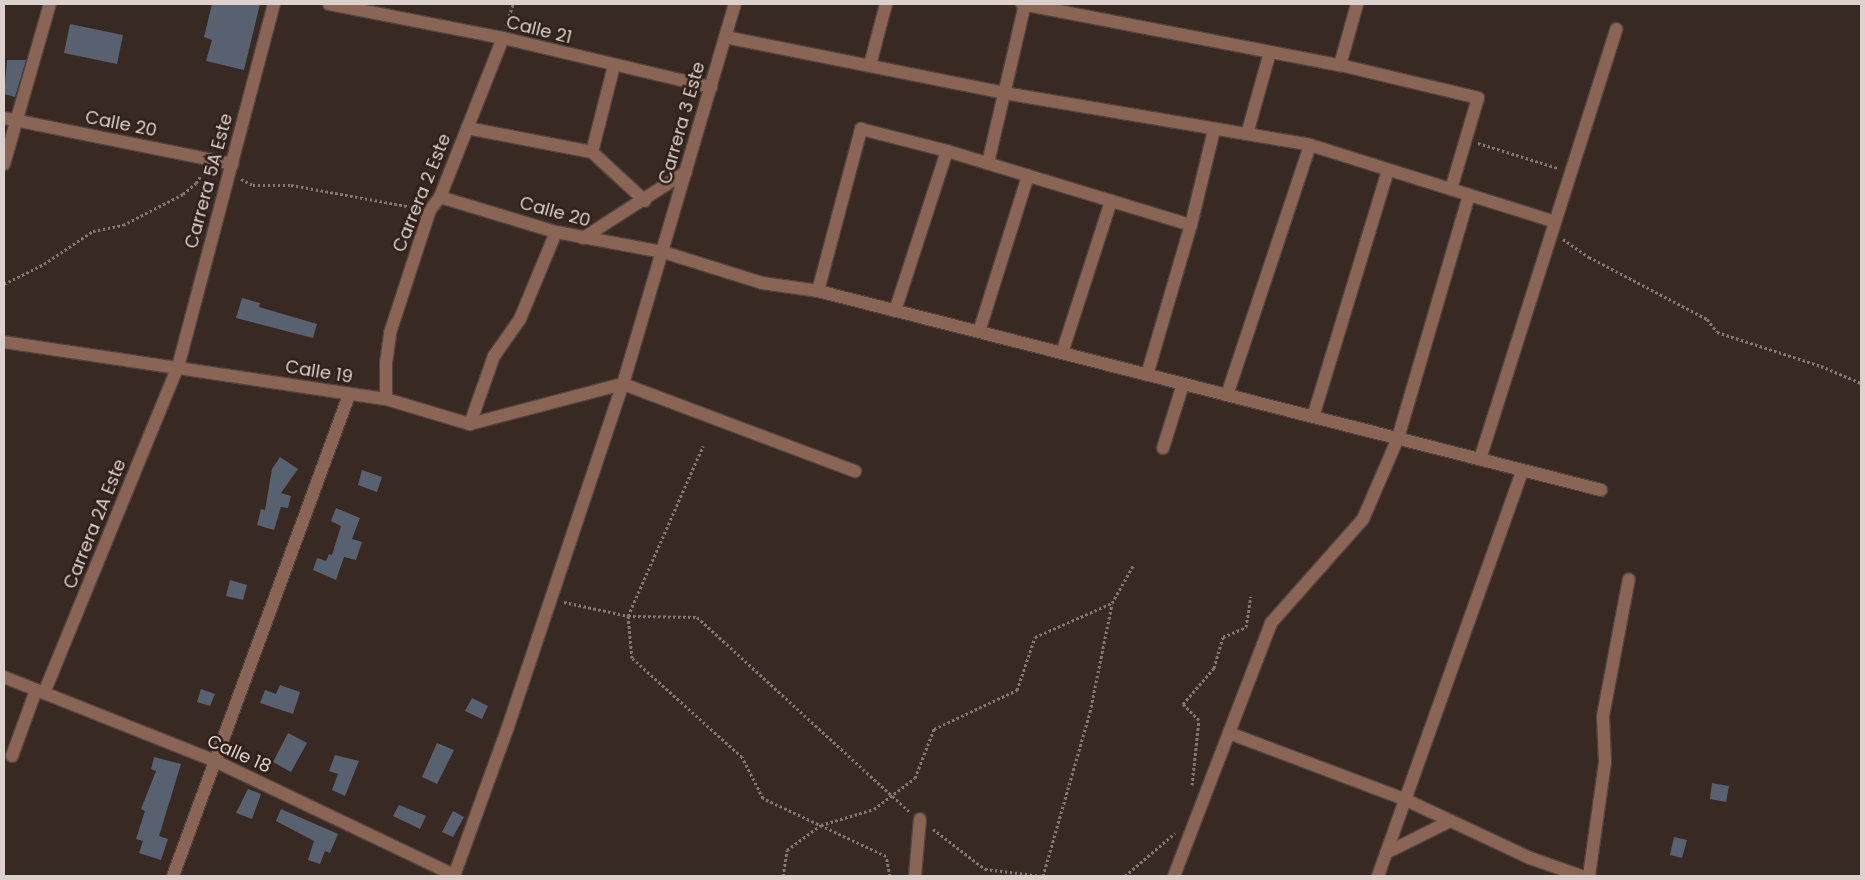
<!DOCTYPE html>
<style>
body{margin:0}
#map{position:relative;width:1865px;height:880px;overflow:hidden;background:#392923;font-family:Poppins,sans-serif}
div>[style]{position:absolute}
[style*='--x']{left:calc(var(--x)*1px);top:calc(var(--y)*1px);width:calc(var(--w)*1px);rotate:calc(var(--a)*1deg)}
.building>*{inset:0;background:#586170}
.path>*{height:3px;margin-top:-1.5px;transform-origin:0;background:repeating-linear-gradient(90deg,#847671 0 2.5px,transparent 0 5px)}
.roads{filter:drop-shadow(1px 0 #53443e) drop-shadow(-1px 0 #53443e) drop-shadow(0 1px #53443e) drop-shadow(0 -1px #53443e)}
.minor>*{height:12px;margin:-6px;padding:0 6px;transform-origin:6px;border-radius:6px;background:#8a6454}
span{translate:-50% -50%;white-space:nowrap;text-align:center;line-height:1.15;-webkit-text-stroke:5px #2f2019;paint-order:stroke}
.street-label{font-size:18px;color:#dcd1cd}
.frame{position:absolute;inset:0;border:5px solid #dcd1cd;pointer-events:none}
</style>
<div id="map">
<div class="building">
<i style="clip-path:polygon(212px 4px,260px 4px,244px 70px,206px 61px,212px 40px,204px 37px)"></i>
<i style="clip-path:polygon(70px 24px,123px 35px,117px 64px,64px 53px)"></i>
<i style="clip-path:polygon(7px 60px,26px 60px,15px 97px,4px 94px)"></i>
<i style="clip-path:polygon(242px 298px,260px 303px,259px 307px,317px 324px,313px 338px,236px 318px)"></i>
<i style="clip-path:polygon(280px 457px,298px 469px,281px 493px,291px 496px,288px 508px,281px 507px,274px 530px,257px 525px,261px 509px,265px 510px,272px 469px)"></i>
<i style="clip-path:polygon(362px 470px,382px 477px,377px 492px,358px 485px)"></i>
<i style="clip-path:polygon(336px 508px,360px 518px,352px 539px,362px 542px,356px 560px,344px 557px,336px 580px,313px 570px,317px 558px,326px 561px,329px 554px,332px 555px,341px 526px,331px 521px)"></i>
<i style="clip-path:polygon(230px 580px,247px 585px,243px 600px,226px 596px)"></i>
<i style="clip-path:polygon(280px 685px,300px 692px,293px 714px,260px 703px,265px 690px,276px 694px)"></i>
<i style="clip-path:polygon(201px 689px,215px 694px,210px 706px,197px 702px)"></i>
<i style="clip-path:polygon(472px 698px,488px 706px,482px 719px,465px 711px)"></i>
<i style="clip-path:polygon(288px 733px,307px 743px,291px 772px,273px 762px)"></i>
<i style="clip-path:polygon(437px 743px,454px 750px,437px 784px,422px 777px)"></i>
<i style="clip-path:polygon(335px 755px,359px 761px,345px 796px,332px 790px,338px 774px,329px 771px)"></i>
<i style="clip-path:polygon(154px 757px,181px 764px,159px 836px,168px 839px,161px 860px,139px 853px,143px 841px,136px 839px,145px 811px,141px 809px,156px 771px,151px 769px)"></i>
<i style="clip-path:polygon(1712px 783px,1729px 786px,1726px 802px,1710px 799px)"></i>
<i style="clip-path:polygon(248px 789px,261px 794px,252px 819px,236px 813px)"></i>
<i style="clip-path:polygon(399px 805px,426px 816px,420px 829px,393px 816px)"></i>
<i style="clip-path:polygon(281px 809px,338px 834px,330px 853px,325px 851px,320px 864px,308px 860px,314px 841px,276px 821px)"></i>
<i style="clip-path:polygon(453px 811px,464px 817px,453px 837px,442px 832px)"></i>
<i style="clip-path:polygon(1674px 837px,1687px 840px,1682px 858px,1670px 855px)"></i>
</div>
<div class="path">
<i style="--x:506;--y:26;--w:23;--a:-72"></i>
<i style="--x:1478;--y:143;--w:84;--a:17.4"></i>
<i style="--x:241;--y:179;--w:13;--a:27"></i>
<i style="--x:253;--y:185;--w:38;--a:0"></i>
<i style="--x:291;--y:185;--w:128;--a:10.3"></i>
<i style="--x:1563;--y:239;--w:32;--a:35"></i>
<i style="--x:1589;--y:257;--w:133;--a:27.7"></i>
<i style="--x:1707;--y:319;--w:16;--a:52"></i>
<i style="--x:1717;--y:332;--w:109;--a:18.1"></i>
<i style="--x:1821;--y:366;--w:43;--a:23"></i>
<i style="--x:4;--y:284;--w:45;--a:-26.6"></i>
<i style="--x:44;--y:264;--w:59;--a:-34"></i>
<i style="--x:93;--y:231;--w:31;--a:-11"></i>
<i style="--x:123;--y:225;--w:68;--a:-27.3"></i>
<i style="--x:183;--y:194;--w:17;--a:-40"></i>
<i style="--x:196;--y:183;--w:14;--a:-56"></i>
<i style="--x:564;--y:602;--w:66;--a:12.3"></i>
<i style="--x:628;--y:616;--w:186;--a:-66.2"></i>
<i style="--x:1192;--y:785;--w:65;--a:-83.9"></i>
<i style="--x:1199;--y:720;--w:23;--a:-135"></i>
<i style="--x:1183;--y:704;--w:48;--a:-49.3"></i>
<i style="--x:1214;--y:668;--w:32;--a:-74"></i>
<i style="--x:1223;--y:637;--w:25;--a:-23"></i>
<i style="--x:1246;--y:627;--w:31;--a:-81"></i>
<i style="--x:933;--y:829;--w:66;--a:37.6"></i>
<i style="--x:985;--y:869;--w:57;--a:7"></i>
<i style="--x:783;--y:876;--w:26;--a:-81"></i>
<i style="--x:787;--y:850;--w:42;--a:-36.3"></i>
<i style="--x:821;--y:825;--w:55;--a:-16.8"></i>
<i style="--x:874;--y:809;--w:51;--a:-37.1"></i>
<i style="--x:915;--y:778;--w:53;--a:-68.8"></i>
<i style="--x:934;--y:729;--w:92;--a:-25.2"></i>
<i style="--x:1017;--y:690;--w:56;--a:-71.2"></i>
<i style="--x:1035;--y:637;--w:84;--a:-23.8"></i>
<i style="--x:1112;--y:603;--w:43;--a:-60.4"></i>
<i style="--x:890;--y:876;--w:20;--a:-101"></i>
<i style="--x:886;--y:856;--w:136;--a:-154.8"></i>
<i style="--x:763;--y:798;--w:46;--a:-117.1"></i>
<i style="--x:742;--y:757;--w:148;--a:-138"></i>
<i style="--x:632;--y:658;--w:42;--a:-95.4"></i>
<i style="--x:628;--y:616;--w:69;--a:0.8"></i>
<i style="--x:697;--y:617;--w:289;--a:42.5"></i>
<i style="--x:1043;--y:876;--w:171;--a:-74"></i>
<i style="--x:1090;--y:712;--w:110;--a:-78.5"></i>
<i style="--x:1125;--y:876;--w:66;--a:-40.7"></i>
</div>
<div class="roads">
<div class="minor">
<i style="--x:329;--y:4;--w:177;--a:11.1"></i>
<i style="--x:503;--y:38;--w:214;--a:13.3"></i>
<i style="--x:1022;--y:4;--w:324;--a:10.9"></i>
<i style="--x:1340;--y:65;--w:142;--a:13.4"></i>
<i style="--x:1478;--y:98;--w:95;--a:106.5"></i>
<i style="--x:725;--y:37;--w:285;--a:11.3"></i>
<i style="--x:1004;--y:93;--w:310;--a:9.6"></i>
<i style="--x:1310;--y:145;--w:257;--a:17.4"></i>
<i style="--x:870;--y:65;--w:63;--a:-75.3"></i>
<i style="--x:1340;--y:65;--w:63;--a:-74.4"></i>
<i style="--x:4;--y:118;--w:233;--a:11.4"></i>
<i style="--x:467;--y:128;--w:127;--a:10.9"></i>
<i style="--x:592;--y:152;--w:72;--a:42.8"></i>
<i style="--x:1247;--y:134;--w:85;--a:-74.3"></i>
<i style="--x:592;--y:152;--w:89;--a:-75.7"></i>
<i style="--x:988;--y:163;--w:163;--a:-76.9"></i>
<i style="--x:4;--y:164;--w:166;--a:-74"></i>
<i style="--x:440;--y:197;--w:121;--a:16.8"></i>
<i style="--x:556;--y:232;--w:109;--a:10.6"></i>
<i style="--x:663;--y:252;--w:104;--a:17.4"></i>
<i style="--x:762;--y:283;--w:57;--a:8.1"></i>
<i style="--x:818;--y:291;--w:808;--a:14.26"></i>
<i style="--x:583;--y:238;--w:122;--a:-32.7"></i>
<i style="--x:818;--y:291;--w:168;--a:-75.1"></i>
<i style="--x:861;--y:129;--w:89;--a:14.3"></i>
<i style="--x:947;--y:151;--w:255;--a:16.9"></i>
<i style="--x:895;--y:311;--w:168;--a:-72"></i>
<i style="--x:979;--y:332;--w:164;--a:-72.6"></i>
<i style="--x:4;--y:342;--w:386;--a:8.5"></i>
<i style="--x:386;--y:399;--w:88;--a:16.6"></i>
<i style="--x:470;--y:424;--w:158;--a:-14.7"></i>
<i style="--x:1062;--y:353;--w:160;--a:-72.1"></i>
<i style="--x:1147;--y:375;--w:156;--a:-73.7"></i>
<i style="--x:1191;--y:225;--w:98;--a:-76.4"></i>
<i style="--x:623;--y:384;--w:248;--a:20.6"></i>
<i style="--x:1227;--y:395;--w:263;--a:-71.6"></i>
<i style="--x:386;--y:399;--w:36;--a:-90"></i>
<i style="--x:386;--y:363;--w:30;--a:-82"></i>
<i style="--x:390;--y:333;--w:129;--a:-72"></i>
<i style="--x:430;--y:210;--w:16;--a:-52"></i>
<i style="--x:440;--y:197;--w:171;--a:-68.4"></i>
<i style="--x:1313;--y:417;--w:258;--a:-73.1"></i>
<i style="--x:470;--y:424;--w:72;--a:-70.6"></i>
<i style="--x:494;--y:356;--w:45;--a:-54.9"></i>
<i style="--x:520;--y:319;--w:94;--a:-67.5"></i>
<i style="--x:1163;--y:448;--w:67;--a:-72.6"></i>
<i style="--x:1480;--y:459;--w:451;--a:-72.4"></i>
<i style="--x:4;--y:677;--w:227;--a:21.7"></i>
<i style="--x:215;--y:761;--w:265;--a:25.5"></i>
<i style="--x:44;--y:693;--w:352;--a:-67.7"></i>
<i style="--x:178;--y:367;--w:375;--a:-75.2"></i>
<i style="--x:1229;--y:733;--w:187;--a:20.7"></i>
<i style="--x:1404;--y:799;--w:139;--a:25.1"></i>
<i style="--x:1530;--y:858;--w:54;--a:19.4"></i>
<i style="--x:12;--y:756;--w:70;--a:-70"></i>
<i style="--x:1386;--y:853;--w:72;--a:-26.6"></i>
<i style="--x:173;--y:876;--w:512;--a:-69.9"></i>
<i style="--x:454;--y:876;--w:158;--a:-70.1"></i>
<i style="--x:508;--y:727;--w:362;--a:-71.5"></i>
<i style="--x:623;--y:384;--w:396;--a:-73.6"></i>
<i style="--x:915;--y:876;--w:57;--a:-85"></i>
<i style="--x:1174;--y:876;--w:271;--a:-69"></i>
<i style="--x:1271;--y:623;--w:139;--a:-48.5"></i>
<i style="--x:1363;--y:519;--w:88;--a:-66.6"></i>
<i style="--x:1398;--y:438;--w:253;--a:-73.7"></i>
<i style="--x:1378;--y:876;--w:430;--a:-70.4"></i>
<i style="--x:1589;--y:876;--w:115;--a:-82"></i>
<i style="--x:1605;--y:762;--w:46;--a:-92.5"></i>
<i style="--x:1603;--y:716;--w:139;--a:-79.3"></i>
</div>
</div>
<div class="street-label">
<span style="left:539px;top:30px;rotate:14deg">Calle 21</span>
<span style="left:682px;top:123px;rotate:-74deg">Carrera 3 Este</span>
<span style="left:121px;top:124px;rotate:11deg">Calle 20</span>
<span style="left:209px;top:181px;rotate:-75deg">Carrera 5A Este</span>
<span style="left:422px;top:193px;rotate:-68deg">Carrera 2 Este</span>
<span style="left:555px;top:212px;rotate:15deg">Calle 20</span>
<span style="left:319px;top:372px;rotate:9deg">Calle 19</span>
<span style="left:95px;top:524px;rotate:-68deg">Carrera 2A Este</span>
<span style="left:239px;top:754px;rotate:24deg">Calle 18</span>
</div>
<div class="frame"></div>
</div>
